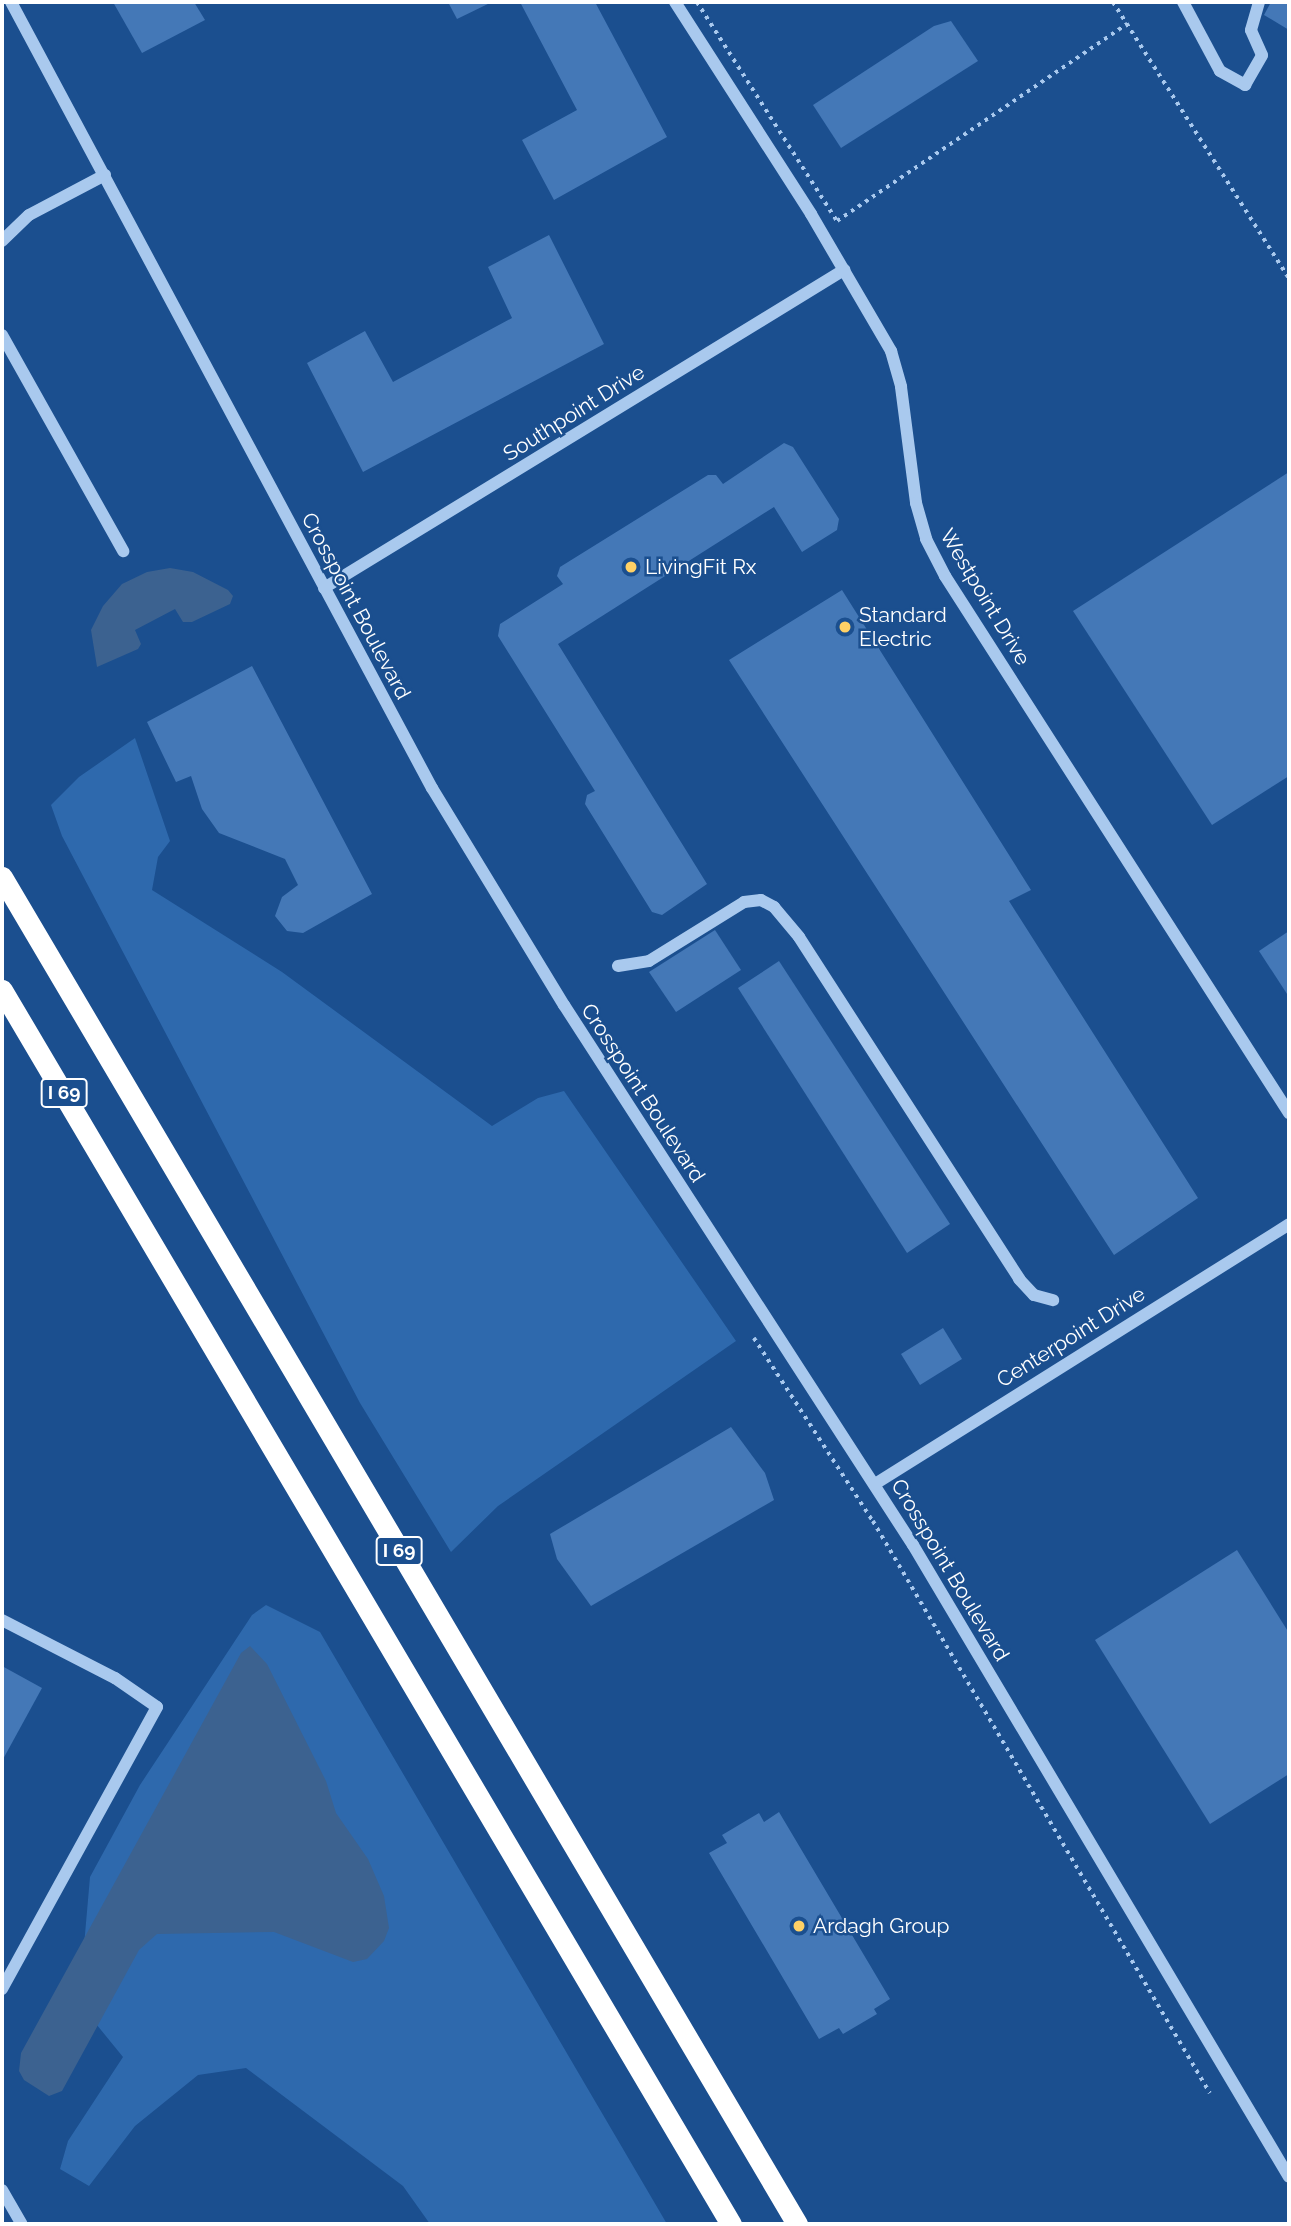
<!DOCTYPE html>
<style>
body{margin:0}
#map{position:relative;width:1291px;height:2226px;overflow:hidden;background:#1b4f8f;font-family:Raleway,sans-serif}
div>[style]{position:absolute}
[style*='--x']{left:calc(var(--x)*1px);top:calc(var(--y)*1px);width:calc(var(--w)*1px);rotate:calc(var(--a)*1deg)}
.green>*{inset:0;background:#2e69ad}
.water>*{inset:0;background:#3c6290}
.building>*{inset:0;background:#4478b7}
.path>*{height:3.5px;margin-top:-1.75px;transform-origin:0;background:repeating-linear-gradient(90deg,#a9c9ee 0 3.5px,transparent 0 8.5px)}
.minor>*{height:12px;margin:-6px;padding:0 6px;transform-origin:6px;border-radius:6px;background:#a9c9ee}
.highway>*{height:21px;margin:-10.5px;padding:0 10.5px;transform-origin:10.5px;border-radius:10.5px;background:#fff}
.dots>*{width:19px;height:19px;translate:-50% -50%;box-sizing:border-box;border:4px solid #1b4f8f;border-radius:50%}
span{translate:-50% -50%;white-space:nowrap;text-align:center;line-height:1.15;-webkit-text-stroke:5px #1b4f8f;paint-order:stroke}
.shield-label span{padding:2px 5px;background:#1b4f8f;border:2px solid;border-radius:5px;-webkit-text-stroke-width:0}
.shield-label{font-size:19px;color:#fff;font-weight:700}
.street-label{font-size:21px;color:#fff}
.poi-label{font-size:21px;color:#fff}
.left{translate:0 -50%;text-align:left}
.frame{position:absolute;inset:0;border:4px solid #fff;pointer-events:none}
</style>
<div id="map">
<div class="green">
<i style="clip-path:polygon(135px 738px,170px 841px,158px 857px,152px 890px,282px 972px,492px 1126px,538px 1098px,564px 1091px,736px 1341px,498px 1506px,451px 1552px,360px 1403px,62px 836px,51px 805px,79px 777px)"></i>
<i style="clip-path:polygon(266px 1605px,320px 1632px,667px 2224px,430px 2224px,403px 2186px,246px 2068px,198px 2075px,135px 2126px,89px 2186px,60px 2169px,68px 2141px,123px 2057px,79px 2003px,90px 1877px,140px 1785px,252px 1615px)"></i>
</div>
<div class="water">
<i style="clip-path:polygon(170px 568px,193px 572px,228px 590px,233px 596px,230px 604px,192px 622px,183px 622px,175px 609px,135px 630px,141px 644px,138px 649px,97px 667px,91px 630px,103px 606px,122px 584px,147px 572px)"></i>
<i style="clip-path:polygon(250px 1646px,267px 1664px,326px 1781px,336px 1813px,368px 1859px,384px 1896px,389px 1928px,384px 1941px,367px 1959px,353px 1962px,274px 1932px,157px 1934px,139px 1950px,62px 2091px,49px 2096px,24px 2080px,19px 2071px,21px 2053px,241px 1653px)"></i>
</div>
<div class="building">
<i style="clip-path:polygon(113px 2px,194px 2px,205px 20px,142px 53px)"></i>
<i style="clip-path:polygon(448px 2px,492px 2px,457px 19px)"></i>
<i style="clip-path:polygon(520px 2px,595px 2px,667px 137px,554px 200px,522px 140px,577px 110px)"></i>
<i style="clip-path:polygon(1271px 2px,1289px 2px,1289px 30px,1264px 15px)"></i>
<i style="clip-path:polygon(951px 21px,978px 61px,841px 148px,813px 105px,934px 26px)"></i>
<i style="clip-path:polygon(549px 235px,604px 344px,363px 472px,307px 363px,365px 331px,393px 382px,512px 318px,488px 267px)"></i>
<i style="clip-path:polygon(784px 443px,793px 447px,839px 519px,837px 530px,802px 552px,774px 507px,558px 644px,707px 884px,662px 915px,652px 912px,585px 804px,587px 795px,595px 791px,498px 636px,500px 624px,563px 584px,557px 576px,560px 567px,708px 475px,716px 475px,723px 484px)"></i>
<i style="clip-path:polygon(1289px 472px,1289px 776px,1212px 825px,1073px 611px)"></i>
<i style="clip-path:polygon(842px 590px,1031px 890px,1009px 901px,1198px 1198px,1114px 1255px,729px 660px)"></i>
<i style="clip-path:polygon(252px 666px,372px 894px,303px 933px,287px 931px,275px 916px,282px 897px,298px 885px,285px 859px,219px 833px,202px 809px,191px 776px,176px 782px,147px 722px)"></i>
<i style="clip-path:polygon(715px 930px,741px 970px,676px 1012px,649px 972px)"></i>
<i style="clip-path:polygon(1289px 931px,1289px 997px,1259px 951px)"></i>
<i style="clip-path:polygon(779px 961px,950px 1224px,907px 1253px,738px 988px)"></i>
<i style="clip-path:polygon(943px 1328px,962px 1359px,920px 1385px,901px 1354px)"></i>
<i style="clip-path:polygon(731px 1427px,765px 1473px,774px 1500px,591px 1606px,557px 1559px,550px 1534px)"></i>
<i style="clip-path:polygon(1237px 1550px,1289px 1633px,1289px 1774px,1210px 1824px,1095px 1640px)"></i>
<i style="clip-path:polygon(2px 1666px,42px 1688px,2px 1761px)"></i>
<i style="clip-path:polygon(779px 1812px,890px 1999px,874px 2009px,877px 2014px,843px 2034px,839px 2028px,819px 2039px,709px 1853px,727px 1843px,722px 1835px,759px 1813px,764px 1822px)"></i>
</div>
<div class="path">
<i style="--x:697;--y:2;--w:260;--a:57.4"></i>
<i style="--x:837;--y:221;--w:351;--a:-34.2"></i>
<i style="--x:1113;--y:2;--w:327;--a:57.5"></i>
<i style="--x:754;--y:1338;--w:218;--a:57"></i>
<i style="--x:873;--y:1521;--w:664;--a:59.5"></i>
</div>
<div class="minor">
<i style="--x:11;--y:2;--w:892;--a:61.83"></i>
<i style="--x:432;--y:788;--w:254;--a:58.7"></i>
<i style="--x:564;--y:1005;--w:643;--a:57.13"></i>
<i style="--x:913;--y:1545;--w:735;--a:59.25"></i>
<i style="--x:675;--y:2;--w:252;--a:57.3"></i>
<i style="--x:811;--y:214;--w:159;--a:59.7"></i>
<i style="--x:891;--y:351;--w:37;--a:74"></i>
<i style="--x:901;--y:387;--w:117;--a:82.6"></i>
<i style="--x:916;--y:503;--w:37;--a:74"></i>
<i style="--x:926;--y:539;--w:42;--a:62.8"></i>
<i style="--x:945;--y:576;--w:638;--a:57.36"></i>
<i style="--x:1183;--y:2;--w:78;--a:61.8"></i>
<i style="--x:1220;--y:71;--w:29;--a:29"></i>
<i style="--x:1245;--y:85;--w:34;--a:-60"></i>
<i style="--x:1262;--y:55;--w:27;--a:-114"></i>
<i style="--x:1251;--y:30;--w:29;--a:-74"></i>
<i style="--x:2;--y:241;--w:37;--a:-44"></i>
<i style="--x:29;--y:215;--w:86;--a:-27.8"></i>
<i style="--x:2;--y:335;--w:248;--a:60.7"></i>
<i style="--x:324;--y:588;--w:610;--a:-31.45"></i>
<i style="--x:618;--y:966;--w:31;--a:-9"></i>
<i style="--x:649;--y:961;--w:112;--a:-31.8"></i>
<i style="--x:744;--y:902;--w:17;--a:-7"></i>
<i style="--x:761;--y:900;--w:15;--a:28"></i>
<i style="--x:774;--y:907;--w:39;--a:50"></i>
<i style="--x:799;--y:937;--w:407;--a:57.2"></i>
<i style="--x:1019;--y:1279;--w:22;--a:47"></i>
<i style="--x:1034;--y:1295;--w:20;--a:15"></i>
<i style="--x:875;--y:1484;--w:489;--a:-32.1"></i>
<i style="--x:2;--y:1620;--w:127;--a:27.2"></i>
<i style="--x:115;--y:1678;--w:51;--a:34.6"></i>
<i style="--x:157;--y:1707;--w:322;--a:118.8"></i>
<i style="--x:2;--y:2190;--w:39;--a:60"></i>
</div>
<div class="highway">
<i style="--x:2;--y:877;--w:1564;--a:59.45"></i>
<i style="--x:2;--y:990;--w:1433;--a:59.43"></i>
</div>
<div class="dots">
<i style="left:631px;top:567px;background:#ffd166"></i>
<i style="left:845px;top:627px;background:#ffd166"></i>
<i style="left:799px;top:1926px;background:#ffd166"></i>
</div>
<div class="shield-label">
<span style="left:64px;top:1093px">I 69</span>
<span style="left:399px;top:1551px">I 69</span>
</div>
<div class="street-label">
<span style="left:574px;top:413px;rotate:-32deg">Southpoint Drive</span>
<span style="left:985px;top:597px;rotate:59deg">Westpoint Drive</span>
<span style="left:356px;top:606px;rotate:62deg">Crosspoint Boulevard</span>
<span style="left:643px;top:1093px;rotate:57deg">Crosspoint Boulevard</span>
<span style="left:1071px;top:1337px;rotate:-32deg">Centerpoint Drive</span>
<span style="left:950px;top:1570px;rotate:59deg">Crosspoint Boulevard</span>
</div>
<div class="poi-label">
<span class="left" style="left:645px;top:567px">LivingFit Rx</span>
<span class="left" style="left:859px;top:627px">Standard<br>Electric</span>
<span class="left" style="left:813px;top:1926px">Ardagh Group</span>
</div>
<div class="frame"></div>
</div>
